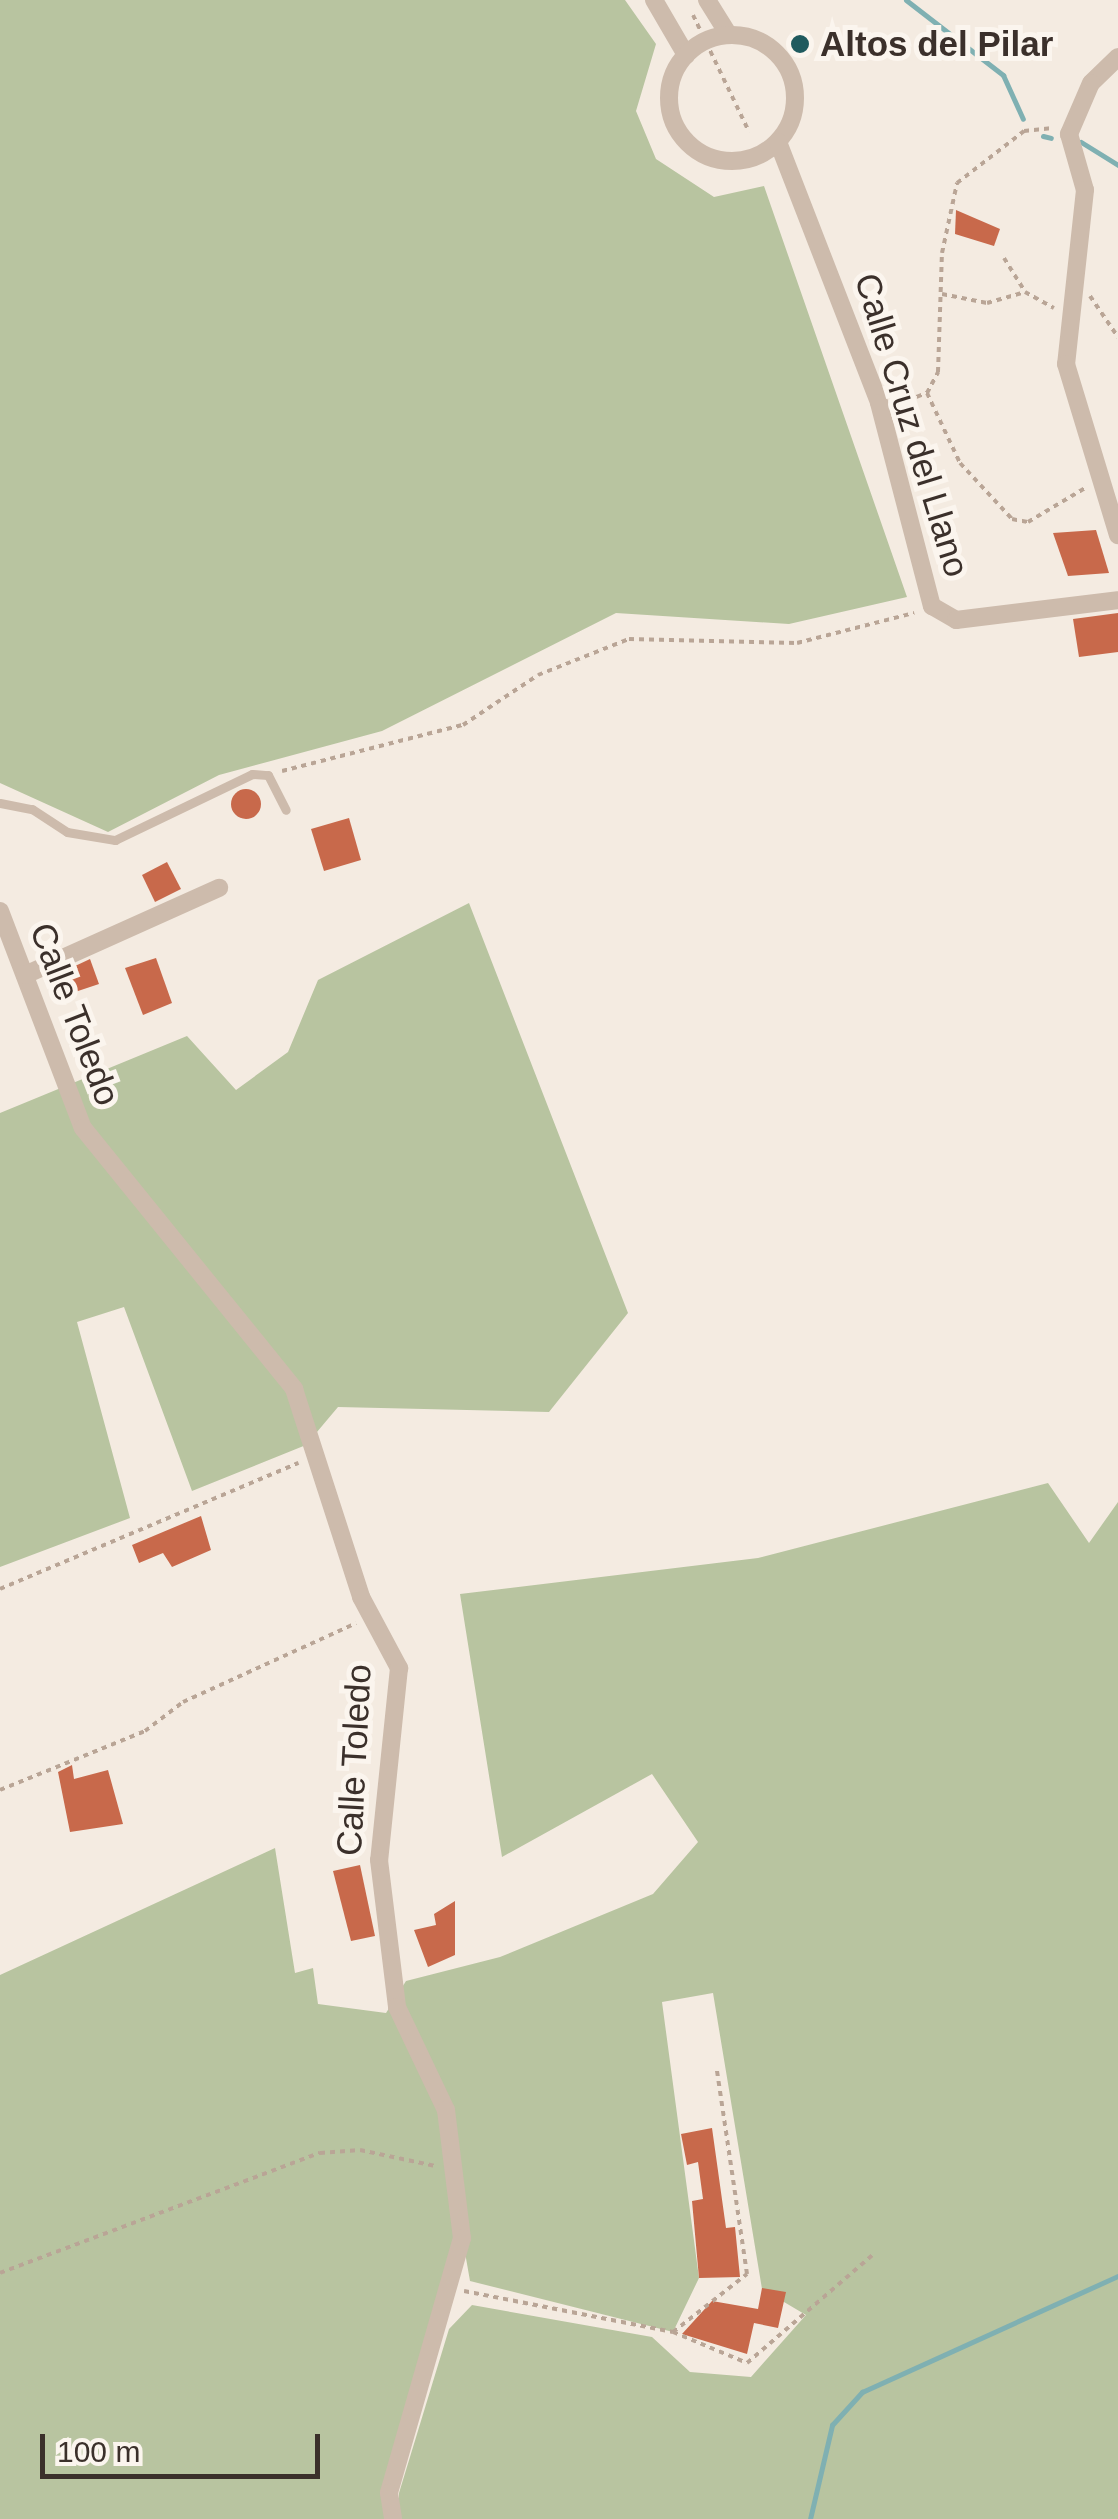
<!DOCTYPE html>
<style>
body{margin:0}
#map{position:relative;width:1118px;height:2519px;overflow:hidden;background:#f4ebe1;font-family:Arial,sans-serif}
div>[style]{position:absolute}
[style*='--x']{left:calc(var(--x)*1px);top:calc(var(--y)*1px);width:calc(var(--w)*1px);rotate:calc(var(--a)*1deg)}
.green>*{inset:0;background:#b8c4a0}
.stream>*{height:5px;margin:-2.5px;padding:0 2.5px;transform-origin:2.5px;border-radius:2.5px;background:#7fb0b2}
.building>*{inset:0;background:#c8694b}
.round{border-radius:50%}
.path>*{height:4px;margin-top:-2px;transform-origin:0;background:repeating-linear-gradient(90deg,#b9a596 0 5px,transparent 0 10px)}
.service>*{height:9px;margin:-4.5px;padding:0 4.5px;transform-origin:4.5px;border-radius:4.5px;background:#cdbbac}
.minor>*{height:18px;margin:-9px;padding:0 9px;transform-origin:9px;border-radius:9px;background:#cdbbac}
.minor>.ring{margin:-9px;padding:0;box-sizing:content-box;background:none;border:18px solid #cdbbac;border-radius:50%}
.dots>*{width:28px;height:28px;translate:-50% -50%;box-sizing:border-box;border:5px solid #fbf5ee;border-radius:50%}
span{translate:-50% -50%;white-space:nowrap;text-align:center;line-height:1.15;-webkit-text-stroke:10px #fbf5ee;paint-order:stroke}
.poi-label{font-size:35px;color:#3b302b;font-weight:700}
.left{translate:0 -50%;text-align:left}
.street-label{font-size:35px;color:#3b302b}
.scale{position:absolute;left:40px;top:2434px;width:280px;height:45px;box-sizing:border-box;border:5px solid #3b302b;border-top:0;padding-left:12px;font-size:30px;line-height:35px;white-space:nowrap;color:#3b302b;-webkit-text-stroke:8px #fbf5ee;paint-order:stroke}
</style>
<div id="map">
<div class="green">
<i style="clip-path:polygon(0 0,625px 0,656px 44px,636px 111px,656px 159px,714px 197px,764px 186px,907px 597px,789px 624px,616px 613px,382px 731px,219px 775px,108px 832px,0 783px)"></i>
<i style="clip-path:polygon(469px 903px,628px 1313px,549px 1412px,338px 1407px,306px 1445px,192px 1491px,124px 1307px,77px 1322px,130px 1518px,0 1567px,0 1113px,187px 1036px,236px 1090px,288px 1052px,318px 980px)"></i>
<i style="clip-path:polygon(1048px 1483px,1089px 1543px,1118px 1502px,1118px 2519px,399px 2519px,399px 2493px,449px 2329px,472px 2305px,652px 2337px,690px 2372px,751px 2377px,806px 2315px,762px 2289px,713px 1993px,662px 2002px,699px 2278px,673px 2332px,470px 2281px,463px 2241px,389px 2493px,393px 2519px,0 2519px,0 1975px,275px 1848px,295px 1973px,313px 1968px,318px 2004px,386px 2013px,406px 1981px,500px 1957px,653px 1894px,698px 1842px,652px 1774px,502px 1857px,460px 1594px,758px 1558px)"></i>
</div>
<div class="stream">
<i style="--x:906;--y:0;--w:123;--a:37.7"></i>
<i style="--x:1003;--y:75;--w:48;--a:65.6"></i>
<i style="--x:1043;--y:136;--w:8;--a:14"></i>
<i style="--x:1081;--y:142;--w:44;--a:31.9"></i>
<i style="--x:810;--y:2519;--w:97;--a:-76.8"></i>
<i style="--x:832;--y:2425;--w:45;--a:-47.7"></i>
<i style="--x:862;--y:2392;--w:281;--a:-24.4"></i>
</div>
<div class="building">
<i style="clip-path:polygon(956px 210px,1000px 229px,994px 246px,955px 234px)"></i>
<i style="clip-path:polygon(1096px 530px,1109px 573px,1068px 576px,1053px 533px)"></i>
<i style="clip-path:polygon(1118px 613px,1118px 652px,1079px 657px,1073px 619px)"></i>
<i class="round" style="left:231px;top:789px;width:30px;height:30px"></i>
<i style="clip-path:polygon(349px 818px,361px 860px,324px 871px,311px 829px)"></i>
<i style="clip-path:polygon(167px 862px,181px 889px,155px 902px,142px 875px)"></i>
<i style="clip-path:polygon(156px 958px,172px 1003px,143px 1015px,125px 968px)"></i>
<i style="clip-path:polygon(90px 959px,99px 984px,63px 996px,56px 975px)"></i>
<i style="clip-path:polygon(201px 1516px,211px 1550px,172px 1567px,163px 1553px,139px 1563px,132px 1545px)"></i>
<i style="clip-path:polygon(72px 1765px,74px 1779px,108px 1770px,123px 1824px,70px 1832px,58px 1772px)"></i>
<i style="clip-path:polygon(360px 1865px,375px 1936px,351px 1941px,333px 1871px)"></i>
<i style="clip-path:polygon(455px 1901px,455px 1955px,428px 1967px,414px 1930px,436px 1925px,434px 1914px)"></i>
<i style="clip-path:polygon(712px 2128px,726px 2228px,735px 2227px,740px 2277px,699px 2278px,692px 2201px,703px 2199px,698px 2162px,687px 2165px,681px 2134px)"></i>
<i style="clip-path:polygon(762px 2288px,786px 2292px,778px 2328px,754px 2323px,747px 2354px,682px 2334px,712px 2301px,758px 2309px)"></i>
</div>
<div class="path">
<i style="--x:693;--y:15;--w:130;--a:64.4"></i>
<i style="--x:1004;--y:258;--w:40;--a:58"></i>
<i style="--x:1025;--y:292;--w:33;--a:29"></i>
<i style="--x:942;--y:294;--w:46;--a:11.3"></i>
<i style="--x:987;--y:303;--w:40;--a:-16"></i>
<i style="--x:1090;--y:296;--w:50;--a:55.7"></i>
<i style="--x:927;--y:393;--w:77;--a:64.8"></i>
<i style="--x:960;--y:463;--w:76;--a:47.1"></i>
<i style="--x:1012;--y:519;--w:16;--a:11"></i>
<i style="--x:1028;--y:522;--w:66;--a:-30.8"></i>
<i style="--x:898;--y:404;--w:31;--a:-21"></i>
<i style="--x:927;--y:393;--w:24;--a:-62"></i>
<i style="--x:938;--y:372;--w:119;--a:-88.1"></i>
<i style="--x:942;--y:253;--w:72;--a:-77.9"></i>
<i style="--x:957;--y:183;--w:85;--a:-37.8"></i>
<i style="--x:1024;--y:131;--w:29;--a:-6"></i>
<i style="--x:282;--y:771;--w:187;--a:-14.3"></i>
<i style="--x:463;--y:725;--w:90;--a:-33.7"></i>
<i style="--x:538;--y:675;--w:98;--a:-21.6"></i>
<i style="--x:629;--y:639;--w:168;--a:1.4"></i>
<i style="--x:797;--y:643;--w:121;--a:-14.4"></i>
<i style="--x:0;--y:1589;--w:324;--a:-22.9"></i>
<i style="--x:0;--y:1790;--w:157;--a:-22.1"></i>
<i style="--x:145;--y:1731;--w:48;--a:-37.3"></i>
<i style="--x:183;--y:1702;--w:190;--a:-24.5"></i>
<i style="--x:0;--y:2273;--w:342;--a:-20.6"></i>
<i style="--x:320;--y:2153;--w:40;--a:-4.3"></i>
<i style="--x:360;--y:2150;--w:77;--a:12"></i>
<i style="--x:464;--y:2291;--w:213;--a:11.1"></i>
<i style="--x:673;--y:2332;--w:80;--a:22.7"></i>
<i style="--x:747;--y:2363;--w:169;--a:-40.7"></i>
<i style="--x:673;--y:2332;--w:94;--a:-38.1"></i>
<i style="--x:747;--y:2274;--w:206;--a:-98.4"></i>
</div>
<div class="service">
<i style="--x:0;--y:803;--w:33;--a:11"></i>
<i style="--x:32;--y:809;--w:42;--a:33.3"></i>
<i style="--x:67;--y:832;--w:49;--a:9.5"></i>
<i style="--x:115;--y:840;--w:152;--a:-25.7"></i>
<i style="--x:252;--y:774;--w:16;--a:4"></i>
<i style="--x:268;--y:775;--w:39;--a:63"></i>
</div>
<div class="minor">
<i style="--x:654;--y:0;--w:64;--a:59.8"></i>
<i style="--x:707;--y:0;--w:40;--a:58"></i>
<i class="ring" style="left:669px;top:35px;width:108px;height:108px"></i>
<i style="--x:1118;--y:57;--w:37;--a:136"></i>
<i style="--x:1091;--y:83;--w:56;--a:113.3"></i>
<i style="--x:1069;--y:134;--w:58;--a:74.1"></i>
<i style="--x:1085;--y:190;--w:175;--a:96.2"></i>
<i style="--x:1066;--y:364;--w:179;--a:73.1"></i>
<i style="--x:778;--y:142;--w:280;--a:68.8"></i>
<i style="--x:879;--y:403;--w:210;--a:75.4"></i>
<i style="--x:932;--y:606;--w:28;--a:30"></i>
<i style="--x:956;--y:620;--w:163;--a:-7"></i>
<i style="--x:0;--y:911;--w:232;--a:69.1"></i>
<i style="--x:83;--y:1128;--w:336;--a:51"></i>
<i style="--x:294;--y:1389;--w:219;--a:72.1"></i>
<i style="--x:361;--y:1597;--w:81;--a:61.8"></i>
<i style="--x:399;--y:1668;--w:193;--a:95.9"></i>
<i style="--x:379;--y:1860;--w:148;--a:83"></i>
<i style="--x:397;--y:2007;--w:114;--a:64.6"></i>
<i style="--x:446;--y:2110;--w:129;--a:82.9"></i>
<i style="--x:462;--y:2238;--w:265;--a:106"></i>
<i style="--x:389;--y:2493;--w:26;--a:81"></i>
<i style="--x:25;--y:975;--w:213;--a:-24.2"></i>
</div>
<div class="dots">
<i style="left:800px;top:44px;background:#1f5a5e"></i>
</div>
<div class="poi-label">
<span class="left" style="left:820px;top:44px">Altos del Pilar</span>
</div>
<div class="street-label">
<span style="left:912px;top:425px;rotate:73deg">Calle Cruz del Llano</span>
<span style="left:75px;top:1014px;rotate:69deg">Calle Toledo</span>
<span style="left:354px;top:1760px;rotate:-87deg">Calle Toledo</span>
</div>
<div class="scale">100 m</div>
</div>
